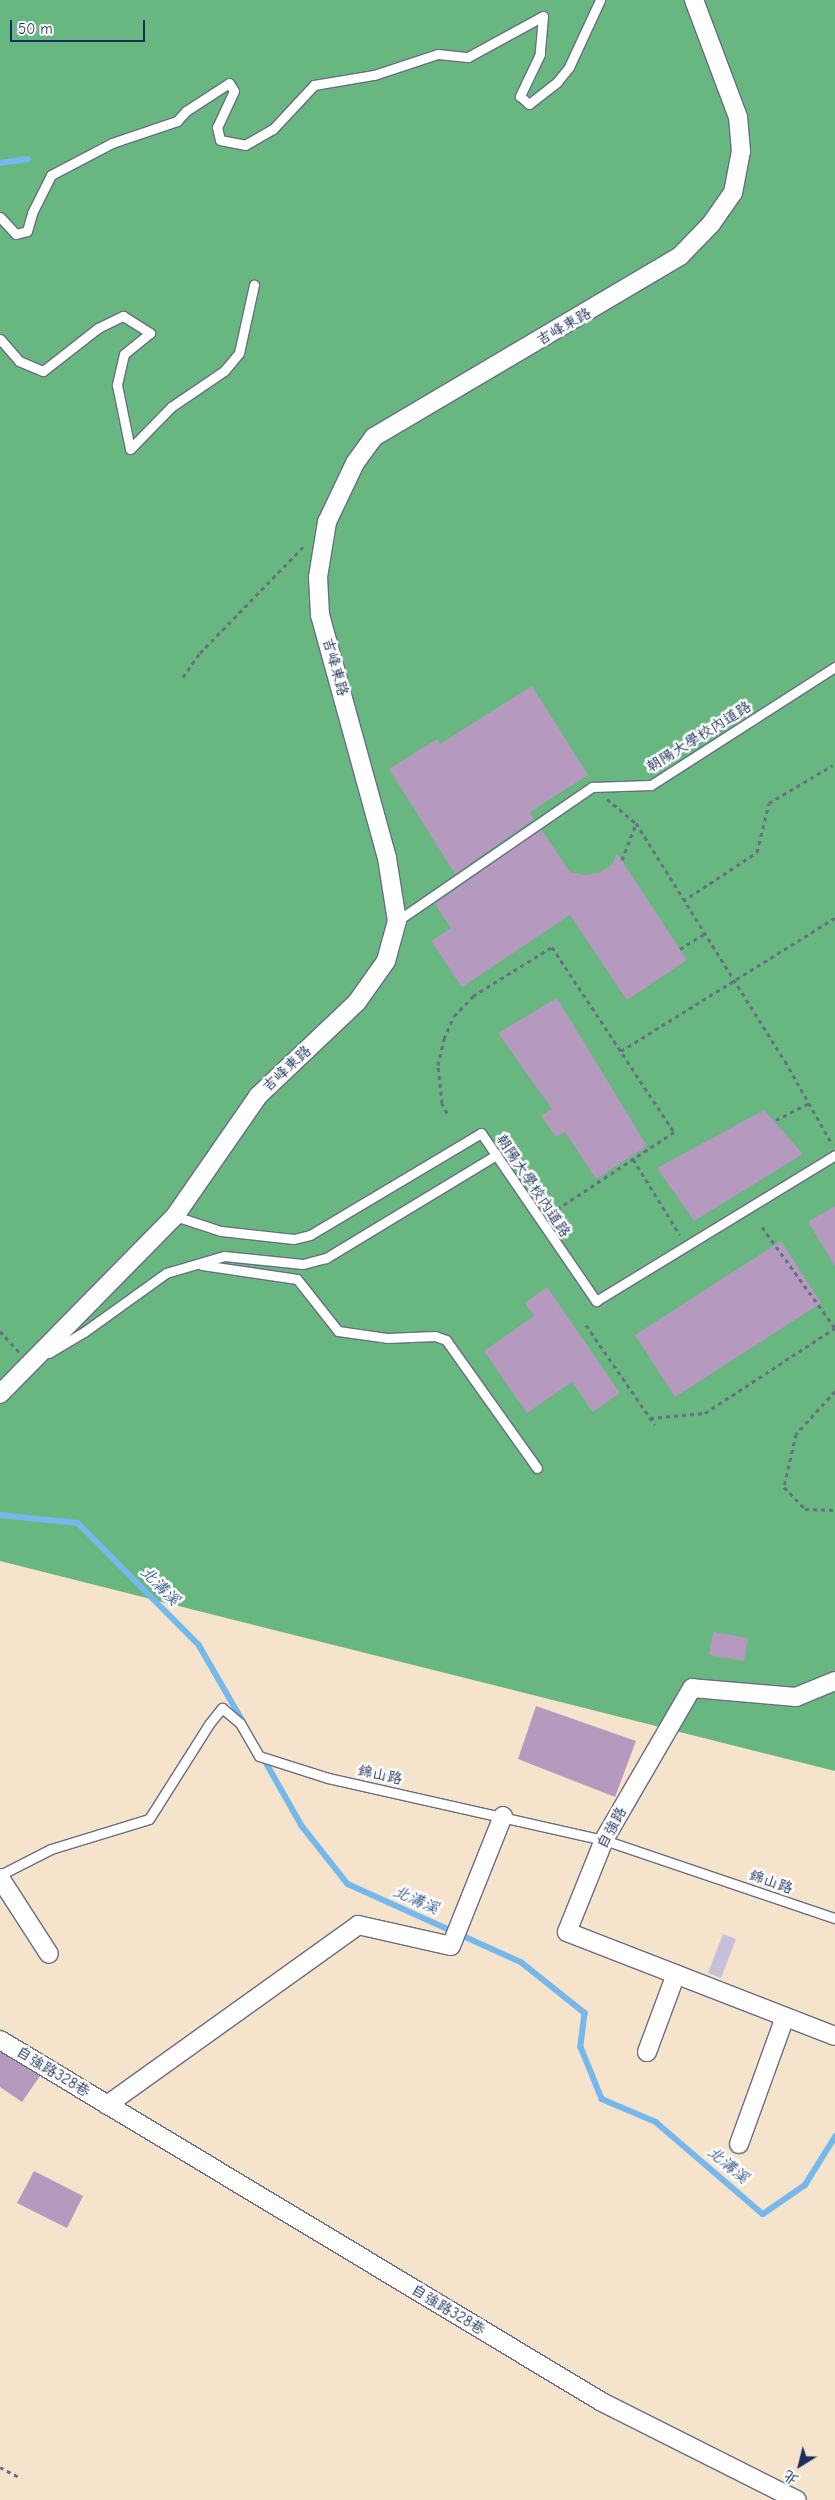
<!DOCTYPE html>
<meta charset="utf-8">
<style>
body{margin:0}
#map{position:relative;width:835px;height:2500px;overflow:hidden;background:#f6e3cb;font-family:"Comic Neue","LXGW WenKai TC",sans-serif}
div>[style]{position:absolute}
[style*='--x']{left:calc(var(--x)*1px);top:calc(var(--y)*1px);width:calc(var(--w)*1px);rotate:calc(var(--a)*1deg)}
.industrial>*{inset:0;background:#c6c0d9}
.forest>*{inset:0;background:#68b680}
.stream>*{height:5.5px;margin:-2.75px;padding:0 2.75px;transform-origin:2.75px;border-radius:2.75px;background:#75b8eb}
.building>*{inset:0;background:#b699be}
.path>*{height:3px;margin-top:-1.5px;transform-origin:0;background:repeating-linear-gradient(90deg,#686e84 0 4px,transparent 0 8px)}
.roads{filter:drop-shadow(1px 0 #686e84) drop-shadow(-1px 0 #686e84) drop-shadow(0 1px #686e84) drop-shadow(0 -1px #686e84)}
.service>*{height:9px;margin:-4.5px;padding:0 4.5px;transform-origin:4.5px;border-radius:4.5px;background:#fff}
.minor>*{height:18px;margin:-9px;padding:0 9px;transform-origin:9px;border-radius:9px;background:#fff}
span{translate:-50% -50%;white-space:nowrap;text-align:center;line-height:1.15;-webkit-text-stroke:5px #fff;paint-order:stroke}
.street-label{font-size:15px;color:#1b2f5e}
.water-label{font-size:16px;color:#3a5f8f;font-style:italic}
.north{position:absolute;left:775px;top:2440px;width:50px;height:50px;-webkit-text-stroke:4px #fff;paint-order:stroke;rotate:216deg;font-size:14px;font-weight:700;line-height:20px;text-align:center;color:#1b2f5e}
.north::after{content:'';display:block;margin:auto;width:18px;height:22px;background:#1b2f5e;clip-path:polygon(50% 0,100% 100%,50% 72%,0 100%)}
.scale{position:absolute;left:10px;top:20px;width:135px;height:22px;box-sizing:border-box;border:2px solid #1b2f5e;border-top:0;padding-left:6px;font-size:15px;line-height:18px;white-space:nowrap;color:#1b2f5e;-webkit-text-stroke:4px #fff;paint-order:stroke}
</style>
<div id="map">
<div class="industrial">
<i style="clip-path:polygon(723px 1934px,736px 1939px,721px 1978px,708px 1973px)"></i>
</div>
<div class="forest">
<i style="clip-path:polygon(0 0,835px 0,835px 1771px,0 1561px)"></i>
</div>
<div class="stream">
<i style="--x:0;--y:163;--w:28;--a:-8"></i>
<i style="--x:0;--y:1515;--w:78;--a:5.9"></i>
<i style="--x:78;--y:1523;--w:172;--a:45.2"></i>
<i style="--x:199;--y:1645;--w:90;--a:60"></i>
<i style="--x:263;--y:1757;--w:79;--a:60.5"></i>
<i style="--x:302;--y:1826;--w:74;--a:51.6"></i>
<i style="--x:348;--y:1884;--w:190;--a:24.3"></i>
<i style="--x:521;--y:1962;--w:82;--a:38.6"></i>
<i style="--x:585;--y:2013;--w:34;--a:97"></i>
<i style="--x:581;--y:2047;--w:56;--a:68"></i>
<i style="--x:602;--y:2099;--w:59;--a:23.1"></i>
<i style="--x:656;--y:2122;--w:141;--a:40.7"></i>
<i style="--x:763;--y:2214;--w:51;--a:-34.6"></i>
<i style="--x:805;--y:2185;--w:57;--a:-58"></i>
</div>
<div class="building">
<i style="clip-path:polygon(532px 686px,588px 775px,530px 812px,534px 819px,455px 874px,389px 769px,437px 739px,440px 744px)"></i>
<i style="clip-path:polygon(541px 829px,570px 872px,585px 875px,601px 872px,613px 863px,617px 853px,687px 960px,627px 1000px,570px 915px,462px 987px,431px 941px,451px 928px,435px 904px)"></i>
<i style="clip-path:polygon(557px 998px,647px 1146px,596px 1179px,565px 1132px,556px 1137px,541px 1116px,552px 1109px,498px 1033px)"></i>
<i style="clip-path:polygon(764px 1110px,803px 1154px,694px 1221px,657px 1168px)"></i>
<i style="clip-path:polygon(835px 1206px,835px 1266px,808px 1222px)"></i>
<i style="clip-path:polygon(781px 1241px,821px 1303px,675px 1397px,635px 1335px)"></i>
<i style="clip-path:polygon(547px 1287px,620px 1393px,593px 1412px,572px 1382px,527px 1413px,484px 1351px,534px 1316px,525px 1303px)"></i>
<i style="clip-path:polygon(713px 1632px,748px 1638px,744px 1661px,709px 1655px)"></i>
<i style="clip-path:polygon(536px 1706px,636px 1741px,615px 1797px,518px 1759px)"></i>
<i style="clip-path:polygon(0 2052px,40px 2076px,22px 2102px,0 2087px)"></i>
<i style="clip-path:polygon(34px 2171px,83px 2196px,67px 2228px,17px 2203px)"></i>
</div>
<div class="path">
<i style="--x:183;--y:677;--w:29;--a:-55"></i>
<i style="--x:200;--y:653;--w:152;--a:-45.8"></i>
<i style="--x:607;--y:799;--w:38;--a:40"></i>
<i style="--x:636;--y:823;--w:281;--a:58"></i>
<i style="--x:785;--y:1061;--w:95;--a:60.5"></i>
<i style="--x:622;--y:860;--w:40;--a:-69"></i>
<i style="--x:683;--y:901;--w:89;--a:-33.5"></i>
<i style="--x:757;--y:852;--w:50;--a:-76.2"></i>
<i style="--x:769;--y:803;--w:74;--a:-30.7"></i>
<i style="--x:680;--y:949;--w:28;--a:-32"></i>
<i style="--x:621;--y:1051;--w:252;--a:-31.9"></i>
<i style="--x:447;--y:1113;--w:11;--a:-117"></i>
<i style="--x:442;--y:1103;--w:38;--a:-96"></i>
<i style="--x:438;--y:1065;--w:27;--a:-77"></i>
<i style="--x:444;--y:1039;--w:25;--a:-67"></i>
<i style="--x:454;--y:1016;--w:28;--a:-46"></i>
<i style="--x:473;--y:996;--w:93;--a:-31.8"></i>
<i style="--x:552;--y:947;--w:222;--a:56.6"></i>
<i style="--x:674;--y:1132;--w:147;--a:146.6"></i>
<i style="--x:776;--y:1120;--w:37;--a:-27"></i>
<i style="--x:633;--y:1159;--w:89;--a:58.3"></i>
<i style="--x:762;--y:1227;--w:125;--a:54.1"></i>
<i style="--x:586;--y:1325;--w:121;--a:55.4"></i>
<i style="--x:0;--y:1331;--w:28;--a:48"></i>
<i style="--x:835;--y:1391;--w:58;--a:132.2"></i>
<i style="--x:796;--y:1434;--w:54;--a:102.8"></i>
<i style="--x:784;--y:1487;--w:30;--a:46"></i>
<i style="--x:805;--y:1509;--w:30;--a:2"></i>
<i style="--x:650;--y:1418;--w:55;--a:-5.2"></i>
<i style="--x:705;--y:1413;--w:155;--a:-33.2"></i>
<i style="--x:0;--y:2467;--w:24;--a:28"></i>
</div>
<div class="roads">
<div class="service">
<i style="--x:0;--y:217;--w:23;--a:47"></i>
<i style="--x:16;--y:234;--w:11;--a:-15"></i>
<i style="--x:27;--y:231;--w:19;--a:-74"></i>
<i style="--x:32;--y:213;--w:42;--a:-63.4"></i>
<i style="--x:51;--y:175;--w:69;--a:-27.7"></i>
<i style="--x:112;--y:143;--w:69;--a:-18.7"></i>
<i style="--x:177;--y:121;--w:13;--a:-48"></i>
<i style="--x:186;--y:111;--w:51;--a:-33.1"></i>
<i style="--x:229;--y:83;--w:9;--a:58"></i>
<i style="--x:234;--y:91;--w:40;--a:115"></i>
<i style="--x:217;--y:127;--w:13;--a:77"></i>
<i style="--x:220;--y:140;--w:25;--a:11"></i>
<i style="--x:245;--y:145;--w:32;--a:-30"></i>
<i style="--x:273;--y:129;--w:60;--a:-47"></i>
<i style="--x:314;--y:85;--w:61;--a:-9.5"></i>
<i style="--x:374;--y:75;--w:67;--a:-18.2"></i>
<i style="--x:438;--y:54;--w:30;--a:6"></i>
<i style="--x:468;--y:57;--w:85;--a:-28.7"></i>
<i style="--x:543;--y:16;--w:38;--a:95"></i>
<i style="--x:540;--y:54;--w:47;--a:115.5"></i>
<i style="--x:520;--y:96;--w:12;--a:42"></i>
<i style="--x:529;--y:104;--w:36;--a:-38"></i>
<i style="--x:557;--y:82;--w:19;--a:-51"></i>
<i style="--x:569;--y:67;--w:74;--a:-65.2"></i>
<i style="--x:0;--y:339;--w:29;--a:49"></i>
<i style="--x:19;--y:361;--w:26;--a:23"></i>
<i style="--x:43;--y:371;--w:70;--a:-38"></i>
<i style="--x:98;--y:328;--w:28;--a:-26"></i>
<i style="--x:123;--y:316;--w:32;--a:32"></i>
<i style="--x:150;--y:333;--w:33;--a:141"></i>
<i style="--x:124;--y:354;--w:32;--a:103"></i>
<i style="--x:117;--y:385;--w:65;--a:78.5"></i>
<i style="--x:130;--y:449;--w:59;--a:-45.7"></i>
<i style="--x:171;--y:407;--w:64;--a:-34.2"></i>
<i style="--x:224;--y:371;--w:23;--a:-50"></i>
<i style="--x:239;--y:353;--w:70;--a:-77.6"></i>
<i style="--x:397;--y:921;--w:237;--a:-34.5"></i>
<i style="--x:592;--y:787;--w:59;--a:-1.9"></i>
<i style="--x:651;--y:785;--w:219;--a:-32.7"></i>
<i style="--x:175;--y:1216;--w:48;--a:18.1"></i>
<i style="--x:221;--y:1231;--w:73;--a:6.3"></i>
<i style="--x:294;--y:1239;--w:16;--a:-14"></i>
<i style="--x:310;--y:1235;--w:199;--a:-30.8"></i>
<i style="--x:481;--y:1133;--w:204;--a:55.6"></i>
<i style="--x:596;--y:1301;--w:280;--a:-31.4"></i>
<i style="--x:202;--y:1265;--w:96;--a:8.4"></i>
<i style="--x:297;--y:1279;--w:66;--a:51.7"></i>
<i style="--x:338;--y:1331;--w:49;--a:8.1"></i>
<i style="--x:387;--y:1338;--w:48;--a:-2.4"></i>
<i style="--x:435;--y:1336;--w:12;--a:20"></i>
<i style="--x:446;--y:1340;--w:157;--a:54.6"></i>
<i style="--x:49;--y:1353;--w:41;--a:-31"></i>
<i style="--x:84;--y:1332;--w:101;--a:-35.7"></i>
<i style="--x:166;--y:1273;--w:60;--a:-16.3"></i>
<i style="--x:224;--y:1256;--w:79;--a:5.8"></i>
<i style="--x:303;--y:1264;--w:24;--a:-15"></i>
<i style="--x:326;--y:1258;--w:199;--a:-31.2"></i>
<i style="--x:0;--y:1875;--w:57;--a:-27"></i>
<i style="--x:51;--y:1849;--w:102;--a:-17"></i>
<i style="--x:149;--y:1819;--w:112;--a:-57.7"></i>
<i style="--x:209;--y:1724;--w:21;--a:-51"></i>
<i style="--x:222;--y:1708;--w:23;--a:40"></i>
<i style="--x:240;--y:1723;--w:38;--a:60"></i>
<i style="--x:259;--y:1756;--w:72;--a:17.7"></i>
<i style="--x:328;--y:1778;--w:283;--a:12.7"></i>
<i style="--x:604;--y:1840;--w:244;--a:18.7"></i>
</div>
<div class="minor">
<i style="--x:0;--y:1394;--w:250;--a:-45.5"></i>
<i style="--x:175;--y:1216;--w:146;--a:-55.3"></i>
<i style="--x:258;--y:1096;--w:137;--a:-43.5"></i>
<i style="--x:357;--y:1002;--w:50;--a:-54.7"></i>
<i style="--x:386;--y:961;--w:41;--a:-74.6"></i>
<i style="--x:397;--y:921;--w:64;--a:-99"></i>
<i style="--x:387;--y:858;--w:252;--a:-105.4"></i>
<i style="--x:320;--y:615;--w:38;--a:-93"></i>
<i style="--x:318;--y:577;--w:56;--a:-80.7"></i>
<i style="--x:327;--y:522;--w:65;--a:-64.6"></i>
<i style="--x:355;--y:463;--w:32;--a:-54"></i>
<i style="--x:374;--y:437;--w:356;--a:-30.6"></i>
<i style="--x:680;--y:256;--w:45;--a:-45.9"></i>
<i style="--x:711;--y:224;--w:38;--a:-55"></i>
<i style="--x:733;--y:193;--w:43;--a:-79.2"></i>
<i style="--x:741;--y:151;--w:34;--a:-95"></i>
<i style="--x:738;--y:117;--w:125;--a:-110.6"></i>
<i style="--x:835;--y:1681;--w:42;--a:157.7"></i>
<i style="--x:796;--y:1697;--w:104;--a:-175.1"></i>
<i style="--x:692;--y:1688;--w:176;--a:120.1"></i>
<i style="--x:604;--y:1840;--w:99;--a:111.9"></i>
<i style="--x:567;--y:1932;--w:287;--a:21.2"></i>
<i style="--x:0;--y:1878;--w:90;--a:57.2"></i>
<i style="--x:0;--y:2040;--w:702;--a:31.02"></i>
<i style="--x:602;--y:2402;--w:218;--a:26.7"></i>
<i style="--x:647;--y:2052;--w:83;--a:-69.6"></i>
<i style="--x:107;--y:2105;--w:309;--a:-35.6"></i>
<i style="--x:358;--y:1925;--w:95;--a:12.7"></i>
<i style="--x:451;--y:1946;--w:140;--a:-68.2"></i>
<i style="--x:739;--y:2144;--w:135;--a:-70.1"></i>
</div>
</div>
<div class="street-label">
<span style="left:564px;top:327px;rotate:-30deg">吉峰東路</span>
<span style="left:335px;top:667px;rotate:74deg">吉峰東路</span>
<span style="left:699px;top:737px;rotate:-32deg">朝陽大學校內道路</span>
<span style="left:287px;top:1069px;rotate:-43deg">吉峰東路</span>
<span style="left:533px;top:1186px;rotate:56deg">朝陽大學校內道路</span>
<span style="left:380px;top:1775px;rotate:12deg">錦山路</span>
<span style="left:612px;top:1828px;rotate:-62deg">自強路</span>
<span style="left:771px;top:1882px;rotate:19deg">錦山路</span>
<span style="left:53px;top:2072px;rotate:31deg">自強路328巷</span>
<span style="left:448px;top:2310px;rotate:31deg">自強路328巷</span>
</div>
<div class="water-label">
<span style="left:160px;top:1586px;rotate:45deg">北溝溪</span>
<span style="left:416px;top:1900px;rotate:24deg">北溝溪</span>
<span style="left:728px;top:2165px;rotate:40deg">北溝溪</span>
</div>
<div class="north">北</div>
<div class="scale">50 m</div>
</div>
